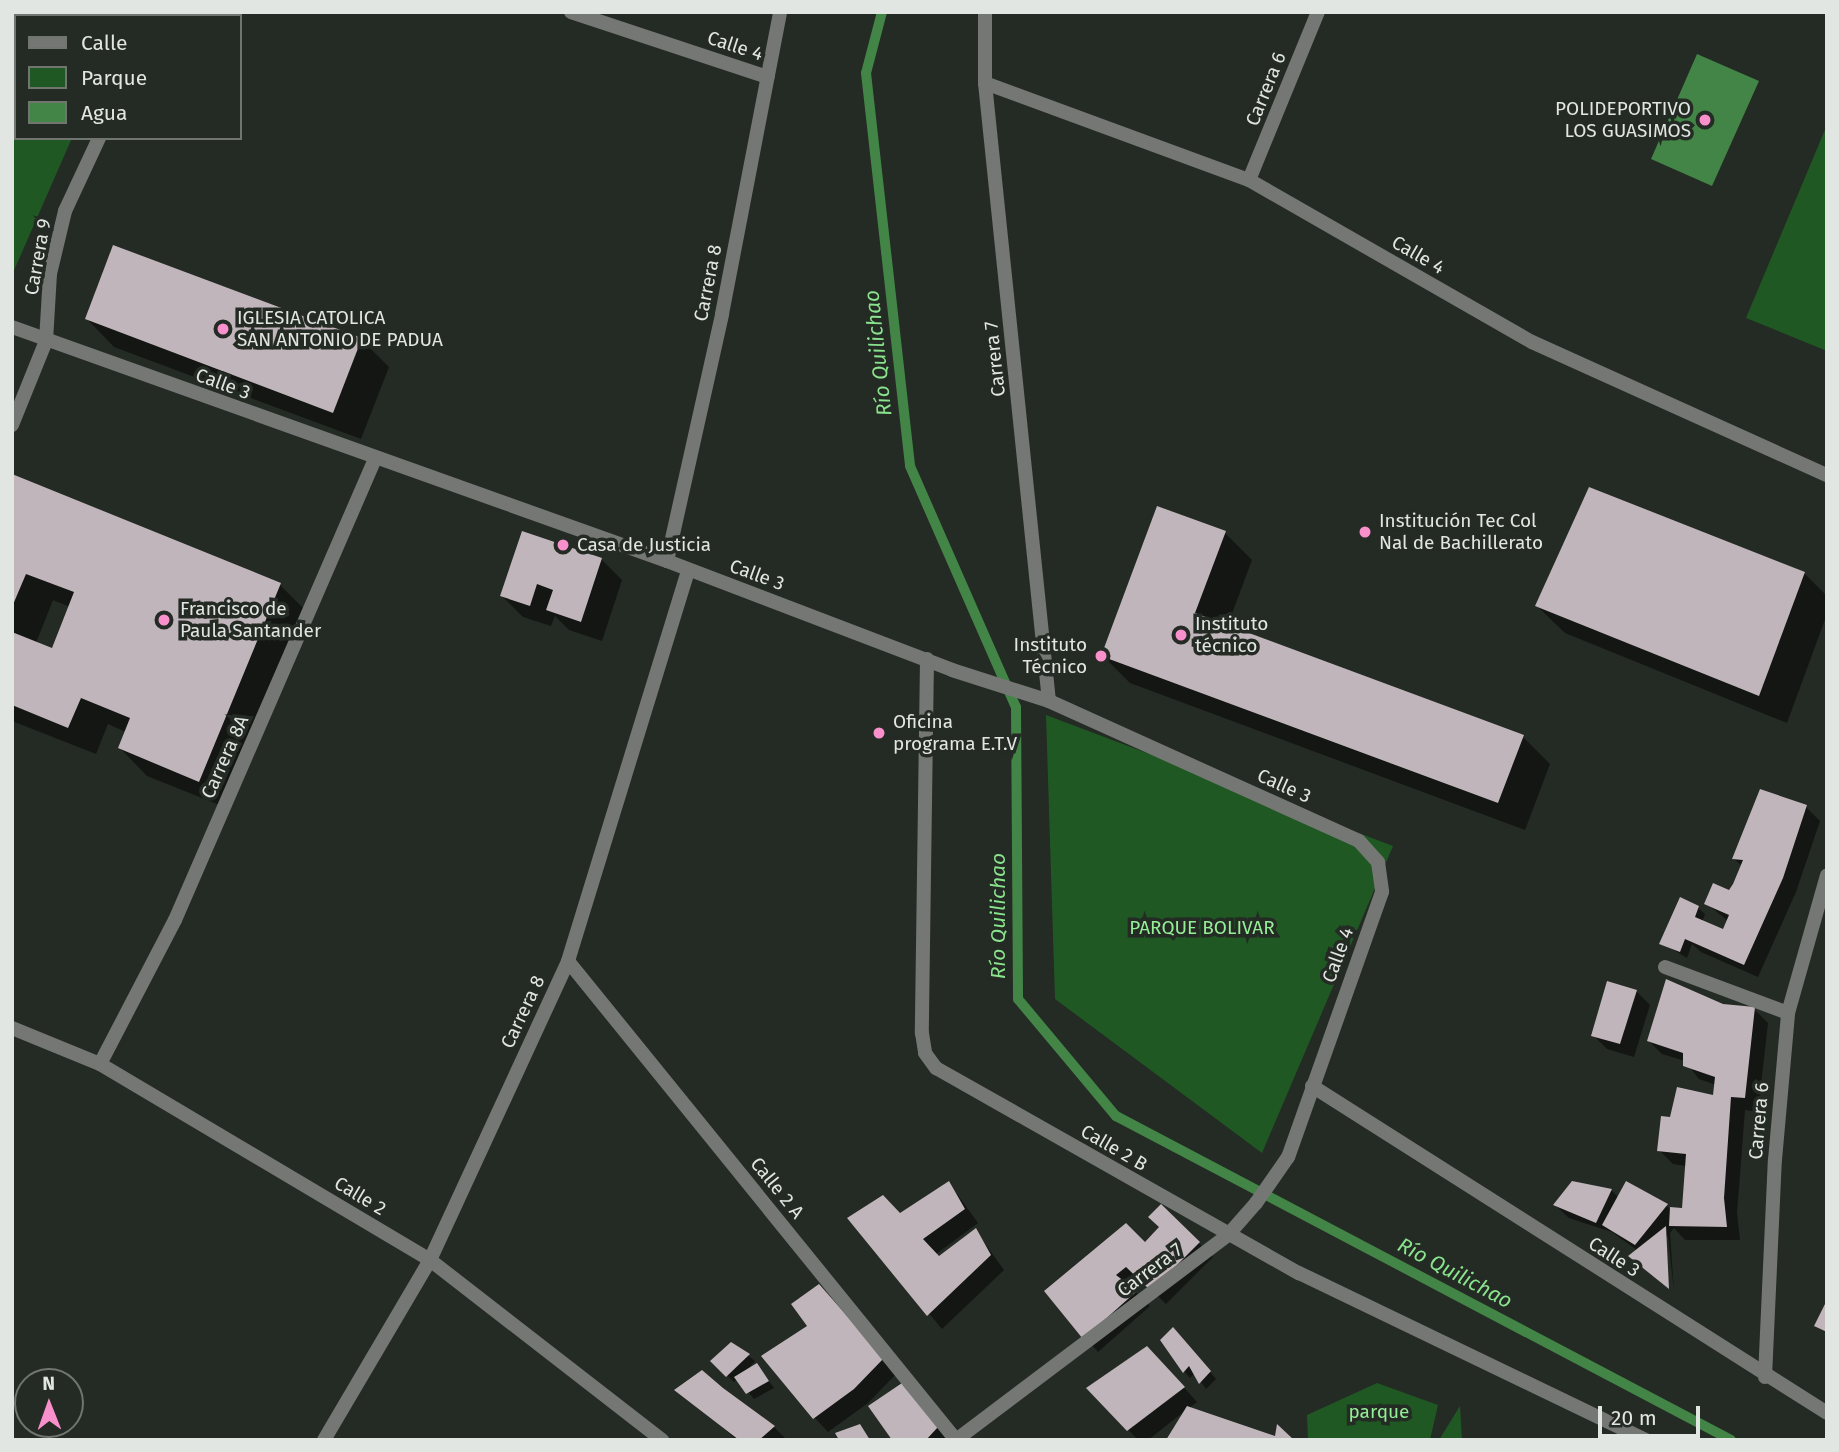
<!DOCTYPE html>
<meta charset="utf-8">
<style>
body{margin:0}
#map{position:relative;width:1839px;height:1452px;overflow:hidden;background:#242a24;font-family:"Fira Sans",sans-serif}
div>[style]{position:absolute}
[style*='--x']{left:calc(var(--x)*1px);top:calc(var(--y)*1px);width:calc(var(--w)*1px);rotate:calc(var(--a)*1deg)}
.green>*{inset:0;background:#205824}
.water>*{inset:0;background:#438546}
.shadow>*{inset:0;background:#0007}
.stream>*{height:10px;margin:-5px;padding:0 5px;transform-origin:5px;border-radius:5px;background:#438546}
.building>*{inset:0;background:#c0b5ba}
.street>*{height:14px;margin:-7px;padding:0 7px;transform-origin:7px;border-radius:7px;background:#747774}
.dots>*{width:19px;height:19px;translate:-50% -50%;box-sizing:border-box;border:4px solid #242a24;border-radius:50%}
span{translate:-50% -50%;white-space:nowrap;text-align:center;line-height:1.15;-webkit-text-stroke:7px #242a24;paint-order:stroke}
.street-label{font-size:19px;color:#e2e6e2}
.poi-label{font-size:19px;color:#e2e6e2}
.right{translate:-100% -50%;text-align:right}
.left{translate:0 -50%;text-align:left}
.park-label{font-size:19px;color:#95ee97}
.water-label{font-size:21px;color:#8ae38d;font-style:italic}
.frame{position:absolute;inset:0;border:14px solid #e2e6e2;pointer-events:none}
.legend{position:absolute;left:14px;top:14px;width:228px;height:126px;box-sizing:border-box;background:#242a24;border:2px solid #707570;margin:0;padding:9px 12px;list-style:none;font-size:21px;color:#e2e6e2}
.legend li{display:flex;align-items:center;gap:14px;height:35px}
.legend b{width:35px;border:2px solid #707570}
.north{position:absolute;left:14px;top:1368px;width:70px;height:70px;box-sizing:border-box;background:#242a24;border:2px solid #707570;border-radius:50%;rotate:359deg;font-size:19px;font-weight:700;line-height:28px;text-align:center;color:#e2e6e2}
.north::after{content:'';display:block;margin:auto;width:24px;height:32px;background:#f890cb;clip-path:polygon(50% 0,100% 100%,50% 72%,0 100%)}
.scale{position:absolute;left:1598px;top:1406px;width:102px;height:32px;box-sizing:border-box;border:4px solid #e2e6e2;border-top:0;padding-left:9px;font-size:21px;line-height:24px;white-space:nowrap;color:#e2e6e2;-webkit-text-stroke:5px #242a24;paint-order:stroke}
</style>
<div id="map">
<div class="green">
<i style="clip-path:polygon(12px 12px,127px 12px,16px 16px,16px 138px,72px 138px,12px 275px)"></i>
<i style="clip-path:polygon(1827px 125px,1827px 351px,1746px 318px)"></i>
<i style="clip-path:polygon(1046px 715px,1393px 846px,1262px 1153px,1055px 999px)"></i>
<i style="clip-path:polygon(1377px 1383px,1438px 1405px,1430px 1440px,1308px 1440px,1307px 1415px)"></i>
<i style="clip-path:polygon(1460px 1406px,1462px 1440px,1439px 1440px)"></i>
</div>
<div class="water">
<i style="clip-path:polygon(1697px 54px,1759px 81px,1712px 186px,1651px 159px)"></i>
</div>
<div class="shadow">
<i style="clip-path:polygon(87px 319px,361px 339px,389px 367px,361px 439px,114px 347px)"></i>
<i style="clip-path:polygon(evenodd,12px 476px,280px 585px,307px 612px,227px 808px,147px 776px,120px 748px,126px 732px,108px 724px,96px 754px,12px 721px,12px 476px,53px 600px,70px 607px,53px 650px,36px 643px,53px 600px)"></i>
<i style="clip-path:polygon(1225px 533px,1252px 560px,1227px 627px,1523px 737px,1550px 764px,1525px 830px,1130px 683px,1103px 656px)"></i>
<i style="clip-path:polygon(601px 559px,622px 580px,602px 641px,569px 630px,555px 616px,551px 626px,523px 617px,502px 596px)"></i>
<i style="clip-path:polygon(1804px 573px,1827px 596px,1827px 614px,1787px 723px,1565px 633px,1537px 606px)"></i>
<i style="clip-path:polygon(1806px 807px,1820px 821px,1796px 892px,1758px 977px,1701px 952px,1692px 944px,1687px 958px,1662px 943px,1698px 908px,1705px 914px,1702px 922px,1724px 932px,1728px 921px,1706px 903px,1730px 893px,1742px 866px,1734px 859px)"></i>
<i style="clip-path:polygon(1636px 991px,1650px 1005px,1634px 1057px,1607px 1049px,1593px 1035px)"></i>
<i style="clip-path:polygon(1723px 1005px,1754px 1009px,1768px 1023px,1758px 1112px,1745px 1110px,1737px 1213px,1740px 1240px,1685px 1240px,1674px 1228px,1670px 1233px,1674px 1292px,1668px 1236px,1638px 1251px,1612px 1232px,1569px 1218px,1555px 1205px,1611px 1190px,1619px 1198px,1627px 1183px,1671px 1209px,1683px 1209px,1686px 1166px,1673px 1164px,1659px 1150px,1672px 1118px,1715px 1097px,1716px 1085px,1699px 1079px,1685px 1061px,1662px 1054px,1648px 1040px)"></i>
<i style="clip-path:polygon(949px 1183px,978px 1223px,936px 1254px,940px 1258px,976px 1231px,1004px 1270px,942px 1329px,850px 1219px,900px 1215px)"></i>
<i style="clip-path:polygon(1161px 1206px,1213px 1257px,1166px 1304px,1141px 1280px,1131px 1288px,1150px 1306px,1098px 1352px,1046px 1291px,1145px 1244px,1161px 1228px)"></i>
<i style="clip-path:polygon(819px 1286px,897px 1373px,868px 1403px,828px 1432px,815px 1418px,810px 1326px)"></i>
<i style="clip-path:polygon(1179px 1336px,1216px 1379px,1206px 1389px,1195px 1373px,1190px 1378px,1184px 1371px)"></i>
<i style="clip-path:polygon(732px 1344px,755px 1361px,747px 1370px,757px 1365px,774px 1388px,754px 1399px,737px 1379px,734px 1382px,712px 1361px)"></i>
<i style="clip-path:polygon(1161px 1362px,1197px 1402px,1189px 1408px,1277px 1438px,1168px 1440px,1186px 1410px,1148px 1440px,1138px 1440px,1088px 1388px)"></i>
<i style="clip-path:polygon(723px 1390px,774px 1427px,787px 1440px,737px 1440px,708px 1415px)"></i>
<i style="clip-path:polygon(915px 1399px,949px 1440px,894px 1440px)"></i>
</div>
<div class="stream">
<i style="--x:882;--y:12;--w:63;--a:104.7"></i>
<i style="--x:866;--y:73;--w:395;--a:83.6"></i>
<i style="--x:910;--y:466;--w:263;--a:66.3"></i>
<i style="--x:1016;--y:707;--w:292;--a:89.6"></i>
<i style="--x:1018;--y:999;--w:153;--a:50.1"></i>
<i style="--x:1116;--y:1116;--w:695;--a:27.78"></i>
</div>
<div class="building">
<i style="clip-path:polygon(113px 245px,362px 338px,333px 413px,85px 319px)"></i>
<i style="clip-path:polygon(12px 474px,281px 583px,199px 782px,118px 748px,130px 718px,81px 698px,68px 728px,12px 705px,12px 632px,52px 648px,74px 592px,26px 574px,12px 607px)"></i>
<i style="clip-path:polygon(1589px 487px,1805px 572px,1759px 696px,1535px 606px)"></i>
<i style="clip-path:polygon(1157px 506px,1226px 531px,1195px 613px,1524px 735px,1498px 803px,1101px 656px)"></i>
<i style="clip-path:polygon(522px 531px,602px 558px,581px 622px,546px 610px,553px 590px,537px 584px,530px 606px,500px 596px)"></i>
<i style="clip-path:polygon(1760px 789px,1807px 805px,1783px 878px,1744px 965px,1685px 939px,1680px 952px,1659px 944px,1680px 897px,1699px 906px,1695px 917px,1723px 929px,1729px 915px,1704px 904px,1713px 883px,1729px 890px,1733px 884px,1743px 860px,1732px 859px)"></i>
<i style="clip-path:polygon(1666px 979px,1723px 1004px,1755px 1007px,1745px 1098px,1731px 1097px,1724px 1198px,1727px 1227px,1669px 1226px,1670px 1207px,1682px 1208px,1686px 1154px,1657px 1151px,1661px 1116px,1670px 1117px,1677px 1087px,1713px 1095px,1715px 1077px,1683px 1066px,1683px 1053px,1647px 1041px)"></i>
<i style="clip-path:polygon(1607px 981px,1637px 990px,1620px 1044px,1591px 1036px)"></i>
<i style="clip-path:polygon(949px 1181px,965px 1209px,923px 1239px,939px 1256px,976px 1228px,991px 1255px,927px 1316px,847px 1218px,883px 1195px,900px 1213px)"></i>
<i style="clip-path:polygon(1572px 1181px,1612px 1189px,1596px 1223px,1553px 1205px)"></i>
<i style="clip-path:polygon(1626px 1181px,1668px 1204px,1635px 1245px,1602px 1225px)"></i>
<i style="clip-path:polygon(1161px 1204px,1200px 1242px,1151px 1291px,1126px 1267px,1116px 1275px,1137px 1291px,1083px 1339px,1044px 1291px,1126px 1223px,1145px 1242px,1159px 1227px,1148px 1217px)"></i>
<i style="clip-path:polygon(1666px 1226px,1669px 1289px,1628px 1256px)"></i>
<i style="clip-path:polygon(819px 1284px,884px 1358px,854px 1389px,813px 1419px,761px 1356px,807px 1326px,791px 1304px)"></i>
<i style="clip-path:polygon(1827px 1300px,1827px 1332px,1814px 1326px)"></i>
<i style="clip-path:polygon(1173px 1327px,1211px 1371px,1199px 1384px,1189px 1366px,1183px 1373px,1160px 1340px)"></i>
<i style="clip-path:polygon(731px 1342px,750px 1354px,726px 1377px,710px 1361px)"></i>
<i style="clip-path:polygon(1147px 1346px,1185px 1387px,1127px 1431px,1086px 1388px)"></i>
<i style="clip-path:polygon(757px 1363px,769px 1381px,746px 1394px,734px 1377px)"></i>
<i style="clip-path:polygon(702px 1370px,723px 1388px,775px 1426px,759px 1440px,739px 1440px,674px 1390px)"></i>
<i style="clip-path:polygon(902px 1383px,938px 1427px,926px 1440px,892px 1440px,868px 1406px)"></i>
<i style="clip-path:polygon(1187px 1406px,1275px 1436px,1277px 1424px,1294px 1440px,1166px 1440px)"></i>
<i style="clip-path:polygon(860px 1424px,870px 1440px,839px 1440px,835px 1433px)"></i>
</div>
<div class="street">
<i style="--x:571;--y:12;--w:207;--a:18.3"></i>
<i style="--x:985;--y:12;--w:71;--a:90"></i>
<i style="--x:985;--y:83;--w:621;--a:84.09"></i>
<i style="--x:156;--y:16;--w:4;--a:-63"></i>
<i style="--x:985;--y:83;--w:281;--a:20.2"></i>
<i style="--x:1249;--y:180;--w:326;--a:29.8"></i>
<i style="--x:1532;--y:342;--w:324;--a:24.3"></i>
<i style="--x:1249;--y:180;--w:182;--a:-67.7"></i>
<i style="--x:12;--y:327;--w:696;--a:19.66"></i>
<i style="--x:667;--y:561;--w:305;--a:20.9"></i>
<i style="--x:952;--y:670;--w:102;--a:17.7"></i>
<i style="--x:1049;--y:701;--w:340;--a:24.3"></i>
<i style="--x:1359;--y:841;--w:28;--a:48"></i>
<i style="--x:1378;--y:862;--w:30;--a:82"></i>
<i style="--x:1382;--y:892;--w:281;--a:109.5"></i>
<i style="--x:1288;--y:1157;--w:56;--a:124.8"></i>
<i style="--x:1256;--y:1203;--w:43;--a:131.2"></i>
<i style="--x:1228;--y:1235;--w:341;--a:143"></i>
<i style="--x:956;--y:1440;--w:616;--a:-129.01"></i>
<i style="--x:12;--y:425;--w:91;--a:-68"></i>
<i style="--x:46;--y:341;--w:67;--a:-86.6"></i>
<i style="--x:50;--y:274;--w:65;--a:-76.6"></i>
<i style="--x:65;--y:211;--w:81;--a:-65"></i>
<i style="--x:667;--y:561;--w:253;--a:-77.4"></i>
<i style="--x:722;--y:314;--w:308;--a:-79.1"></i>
<i style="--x:927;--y:659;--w:374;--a:90.8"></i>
<i style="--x:922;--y:1033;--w:20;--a:81"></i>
<i style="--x:925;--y:1053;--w:19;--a:54"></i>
<i style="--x:936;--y:1068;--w:417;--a:29.5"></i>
<i style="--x:1299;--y:1273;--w:385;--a:25.7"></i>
<i style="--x:1665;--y:967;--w:131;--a:20.5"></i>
<i style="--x:12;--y:1028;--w:95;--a:22.2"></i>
<i style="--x:100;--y:1064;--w:384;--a:30.7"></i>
<i style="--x:430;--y:1260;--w:294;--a:37.8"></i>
<i style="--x:100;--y:1064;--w:162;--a:-62.5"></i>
<i style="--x:175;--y:920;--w:503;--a:-66.55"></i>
<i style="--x:1312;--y:1086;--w:610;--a:32.41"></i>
<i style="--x:1765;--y:1377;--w:217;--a:-87.4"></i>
<i style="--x:1775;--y:1160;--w:148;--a:-84.9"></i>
<i style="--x:1788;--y:1013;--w:143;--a:-74.2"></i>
<i style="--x:324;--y:1440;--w:209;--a:-59.5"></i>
<i style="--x:430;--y:1260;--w:329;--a:-65.2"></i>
<i style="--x:568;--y:961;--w:409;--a:-72.9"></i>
</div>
<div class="dots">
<i style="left:1705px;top:120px;background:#f890cb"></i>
<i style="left:223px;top:329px;background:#f890cb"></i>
<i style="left:1365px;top:532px;background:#f890cb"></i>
<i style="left:563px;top:545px;background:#f890cb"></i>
<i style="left:164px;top:620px;background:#f890cb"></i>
<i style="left:1181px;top:635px;background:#f890cb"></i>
<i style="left:1101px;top:656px;background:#f890cb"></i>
<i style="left:879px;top:733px;background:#f890cb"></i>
</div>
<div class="street-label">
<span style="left:735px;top:46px;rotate:18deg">Calle 4</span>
<span style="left:1266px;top:89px;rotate:-68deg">Carrera 6</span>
<span style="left:1418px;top:255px;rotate:30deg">Calle 4</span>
<span style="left:38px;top:257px;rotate:-80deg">Carrera 9</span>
<span style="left:708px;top:283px;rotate:-79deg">Carrera 8</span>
<span style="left:995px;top:359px;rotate:-96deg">Carrera 7</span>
<span style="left:223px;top:384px;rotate:20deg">Calle 3</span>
<span style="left:757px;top:575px;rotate:20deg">Calle 3</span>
<span style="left:225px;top:757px;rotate:-66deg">Carrera 8A</span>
<span style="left:1284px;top:786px;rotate:24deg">Calle 3</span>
<span style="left:1338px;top:955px;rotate:-70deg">Calle 4</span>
<span style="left:523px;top:1012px;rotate:-65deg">Carrera 8</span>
<span style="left:1759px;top:1121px;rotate:-85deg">Carrera 6</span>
<span style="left:1114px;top:1148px;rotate:30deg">Calle 2 B</span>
<span style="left:777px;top:1188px;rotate:51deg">Calle 2 A</span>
<span style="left:360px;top:1196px;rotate:31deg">Calle 2</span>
<span style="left:1614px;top:1257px;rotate:33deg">Calle 3</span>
<span style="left:1150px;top:1270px;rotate:-37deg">Carrera 7</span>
</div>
<div class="poi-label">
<span class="right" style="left:1691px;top:120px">POLIDEPORTIVO<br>LOS GUASIMOS</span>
<span class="left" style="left:237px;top:329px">IGLESIA CATOLICA<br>SAN ANTONIO DE PADUA</span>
<span class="left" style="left:1379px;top:532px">Institución Tec Col<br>Nal de Bachillerato</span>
<span class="left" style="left:577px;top:545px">Casa de Justicia</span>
<span class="left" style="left:180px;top:620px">Francisco de<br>Paula Santander</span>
<span class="left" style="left:1195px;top:635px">Instituto<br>técnico</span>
<span class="right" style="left:1087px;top:656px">Instituto<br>Técnico</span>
<span class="left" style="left:893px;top:733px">Oficina<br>programa E.T.V</span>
</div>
<div class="park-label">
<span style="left:1202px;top:928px">PARQUE BOLIVAR</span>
<span style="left:1379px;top:1412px">parque</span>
</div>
<div class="water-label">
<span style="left:878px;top:353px;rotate:-96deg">Río Quilichao</span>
<span style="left:998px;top:916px;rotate:-90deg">Río Quilichao</span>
<span style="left:1455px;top:1273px;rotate:28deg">Río Quilichao</span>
</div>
<div class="frame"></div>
<ul class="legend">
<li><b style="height:9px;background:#747774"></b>Calle</li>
<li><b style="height:19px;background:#205824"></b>Parque</li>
<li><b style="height:19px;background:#438546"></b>Agua</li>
</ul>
<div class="north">N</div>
<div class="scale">20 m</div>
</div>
